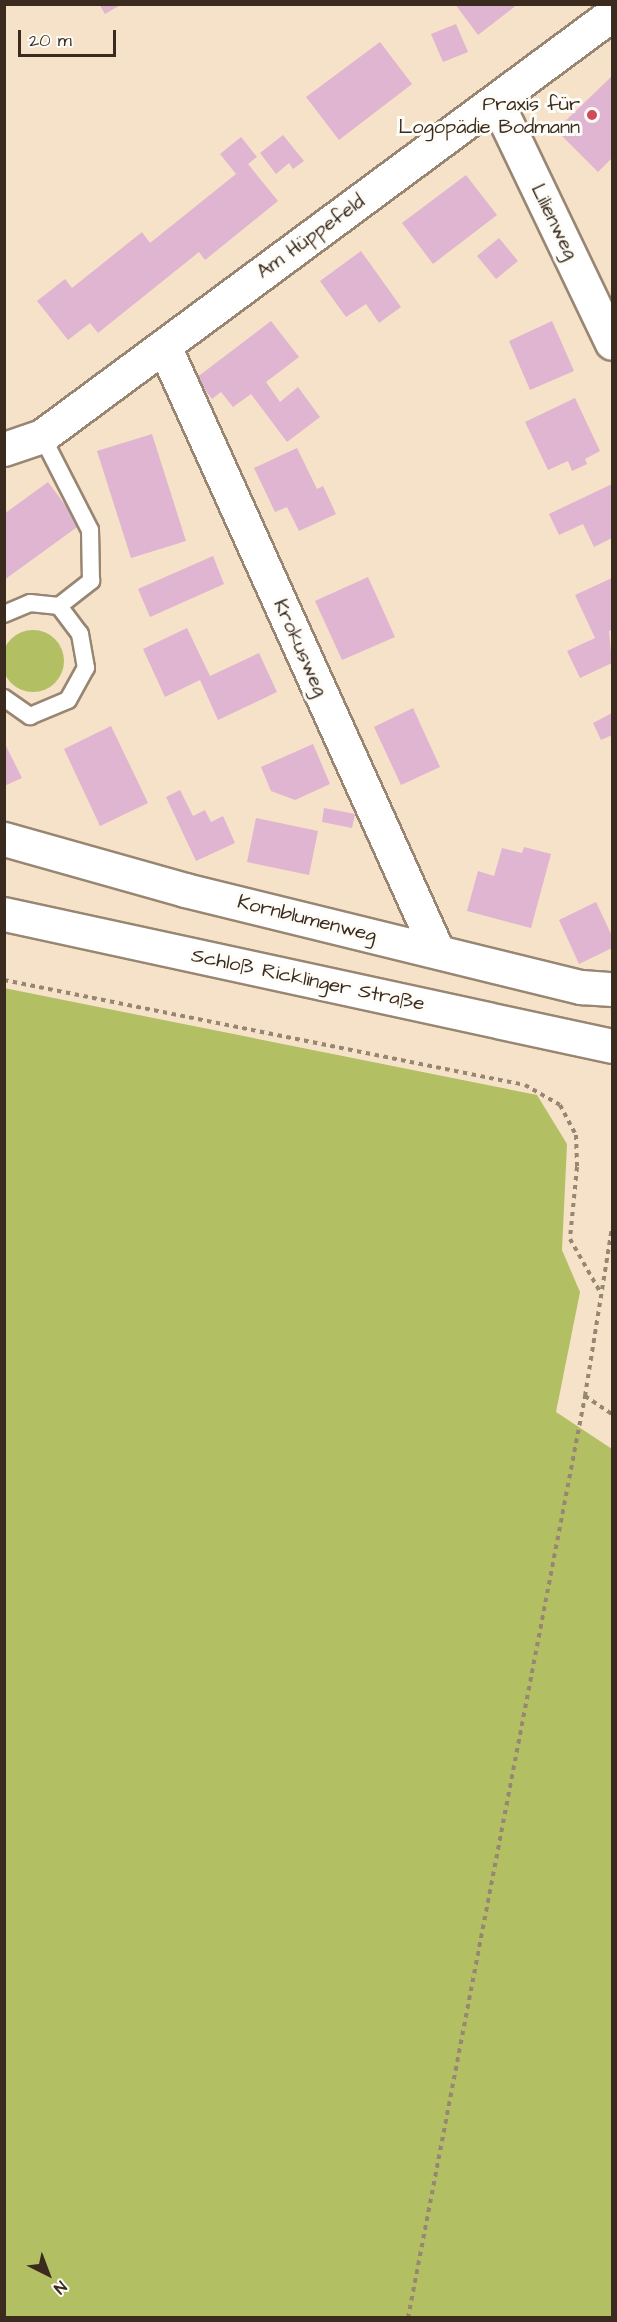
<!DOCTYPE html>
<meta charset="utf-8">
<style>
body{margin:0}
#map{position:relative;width:617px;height:2322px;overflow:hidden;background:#f5e2c8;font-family:"Architects Daughter",sans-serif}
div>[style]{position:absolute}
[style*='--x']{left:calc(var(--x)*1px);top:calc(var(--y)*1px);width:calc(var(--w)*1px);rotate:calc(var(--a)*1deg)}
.green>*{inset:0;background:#b2bf62}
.round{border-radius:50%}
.building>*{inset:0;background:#e0b5d1}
.path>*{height:4px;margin-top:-2px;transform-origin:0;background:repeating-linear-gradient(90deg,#988673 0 4.5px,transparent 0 9px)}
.roads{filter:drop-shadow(2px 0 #988673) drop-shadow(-2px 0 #988673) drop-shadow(0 2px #988673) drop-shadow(0 -2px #988673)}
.lane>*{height:16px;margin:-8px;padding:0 8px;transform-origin:8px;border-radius:8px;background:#fff}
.street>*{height:33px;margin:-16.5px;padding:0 16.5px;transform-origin:16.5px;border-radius:16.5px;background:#fff}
.secondary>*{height:33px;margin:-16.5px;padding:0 16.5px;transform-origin:16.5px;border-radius:16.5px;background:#fff}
.dots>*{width:16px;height:16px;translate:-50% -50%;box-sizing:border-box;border:3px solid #fdfcf7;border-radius:50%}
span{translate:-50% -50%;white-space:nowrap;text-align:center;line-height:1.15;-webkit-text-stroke:6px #fdfcf7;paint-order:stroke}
.poi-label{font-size:20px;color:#3b2a1e}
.right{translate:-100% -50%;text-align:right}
.street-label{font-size:20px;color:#3b2a1e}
.frame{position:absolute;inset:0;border:6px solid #3b2a1e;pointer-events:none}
.north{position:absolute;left:18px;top:2244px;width:60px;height:60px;-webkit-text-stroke:4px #fdfcf7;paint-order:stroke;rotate:138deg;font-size:16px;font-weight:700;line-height:24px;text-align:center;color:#3b2a1e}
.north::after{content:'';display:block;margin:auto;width:21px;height:27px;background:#3b2a1e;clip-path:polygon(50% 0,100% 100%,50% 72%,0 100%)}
.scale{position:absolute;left:18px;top:30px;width:98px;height:27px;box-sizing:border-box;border:3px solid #3b2a1e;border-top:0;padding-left:8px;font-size:18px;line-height:21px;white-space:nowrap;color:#3b2a1e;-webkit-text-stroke:4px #fdfcf7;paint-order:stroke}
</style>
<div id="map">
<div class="green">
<i class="round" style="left:2px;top:630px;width:62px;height:62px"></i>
<i style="clip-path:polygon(4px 988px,537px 1095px,567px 1144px,562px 1250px,580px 1292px,556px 1412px,612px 1449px,612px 2317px,5px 2317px)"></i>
</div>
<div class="building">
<i style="clip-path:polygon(99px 4px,122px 4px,105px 14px)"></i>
<i style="clip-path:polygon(455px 4px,518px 4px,478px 35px)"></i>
<i style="clip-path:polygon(456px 24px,468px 52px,443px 62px,431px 34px)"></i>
<i style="clip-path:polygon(380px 42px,412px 84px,339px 140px,306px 97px)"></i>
<i style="clip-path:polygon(612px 76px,612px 158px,598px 172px,556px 130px)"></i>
<i style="clip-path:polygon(283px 135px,304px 161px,293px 169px,289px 163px,276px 174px,260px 153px)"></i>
<i style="clip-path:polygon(241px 137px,257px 157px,248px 164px,278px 201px,205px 260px,199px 252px,98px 333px,90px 323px,68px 340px,37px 301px,65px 279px,72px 288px,142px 232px,150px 243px,236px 174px,220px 154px)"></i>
<i style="clip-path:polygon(466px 175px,497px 215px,433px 264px,402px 223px)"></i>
<i style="clip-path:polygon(499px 238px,518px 261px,496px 279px,477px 256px)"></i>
<i style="clip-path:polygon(361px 251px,401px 307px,379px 323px,366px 304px,346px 317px,320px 281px)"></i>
<i style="clip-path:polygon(271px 321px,299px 357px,266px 382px,280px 402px,298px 387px,320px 417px,287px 442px,251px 394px,233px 407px,221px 392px,212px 399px,196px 378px)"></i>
<i style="clip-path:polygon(552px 321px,574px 371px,530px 390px,509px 341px)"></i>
<i style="clip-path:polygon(575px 398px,600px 451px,585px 459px,587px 464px,572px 471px,568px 461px,548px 470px,525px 422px)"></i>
<i style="clip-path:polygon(152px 434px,186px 541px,131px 558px,97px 451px)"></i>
<i style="clip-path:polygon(297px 448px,317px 489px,323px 486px,336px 514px,299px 531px,287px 507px,275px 512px,254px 468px)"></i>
<i style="clip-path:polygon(48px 482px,80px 525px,4px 580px,4px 514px)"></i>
<i style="clip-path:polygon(612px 484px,612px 538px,594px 547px,583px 524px,559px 535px,549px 514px)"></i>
<i style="clip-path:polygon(213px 556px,224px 584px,150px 617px,138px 589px)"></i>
<i style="clip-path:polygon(368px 577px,395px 637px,342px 660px,315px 601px)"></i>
<i style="clip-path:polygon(612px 578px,612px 630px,609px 631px,612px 663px,580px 678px,567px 651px,595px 638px,575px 595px)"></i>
<i style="clip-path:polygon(187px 628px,210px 676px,259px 653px,277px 692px,218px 720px,200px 680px,165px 697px,143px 649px)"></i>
<i style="clip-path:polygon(413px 708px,440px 767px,401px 785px,374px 727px)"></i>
<i style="clip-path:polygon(612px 713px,612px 735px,601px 740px,593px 723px)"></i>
<i style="clip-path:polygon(111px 726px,148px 803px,100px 826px,64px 749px)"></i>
<i style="clip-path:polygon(4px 742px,22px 778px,4px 786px)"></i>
<i style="clip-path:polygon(313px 744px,330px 784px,295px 800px,271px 791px,261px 767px)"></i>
<i style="clip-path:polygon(180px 790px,193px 816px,205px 810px,211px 822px,223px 816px,235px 843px,196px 861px,166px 797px)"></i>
<i style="clip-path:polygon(324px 808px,355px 814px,352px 828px,322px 822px)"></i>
<i style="clip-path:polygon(256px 818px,318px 831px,309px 875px,247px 862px)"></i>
<i style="clip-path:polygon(524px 847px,551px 854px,531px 928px,467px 911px,478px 871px,494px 876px,502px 848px,522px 853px)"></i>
<i style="clip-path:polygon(596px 902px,612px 936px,612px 948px,579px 964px,559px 920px)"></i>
</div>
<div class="path">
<i style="--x:4;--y:980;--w:531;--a:11.39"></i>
<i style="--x:525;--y:1085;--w:40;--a:29.7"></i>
<i style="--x:560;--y:1105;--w:34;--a:62"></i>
<i style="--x:576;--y:1135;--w:32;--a:88"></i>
<i style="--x:577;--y:1167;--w:72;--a:95.6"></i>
<i style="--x:570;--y:1239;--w:59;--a:60.4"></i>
<i style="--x:585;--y:1396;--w:32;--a:34"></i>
<i style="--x:408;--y:2318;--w:939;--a:-79.13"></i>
<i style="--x:585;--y:1396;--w:171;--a:-80.9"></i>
</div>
<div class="roads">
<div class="lane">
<i style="--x:4;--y:614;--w:28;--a:-23"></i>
<i style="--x:30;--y:603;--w:29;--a:6"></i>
<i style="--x:59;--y:606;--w:41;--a:-38"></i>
<i style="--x:91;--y:581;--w:51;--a:-91.1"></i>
<i style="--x:90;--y:530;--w:106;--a:-117.1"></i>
<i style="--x:4;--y:698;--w:32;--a:35"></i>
<i style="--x:30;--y:716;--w:41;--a:-22.8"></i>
<i style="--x:68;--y:700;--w:37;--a:-61"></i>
<i style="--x:86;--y:668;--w:35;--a:-100"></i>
<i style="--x:80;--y:634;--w:35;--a:-127"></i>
</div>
<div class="street">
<i style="--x:496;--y:101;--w:268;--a:64.4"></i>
<i style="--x:164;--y:346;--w:663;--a:65.68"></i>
<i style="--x:4;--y:449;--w:40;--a:-18.9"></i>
<i style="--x:42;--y:436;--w:709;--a:-36.51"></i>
<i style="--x:4;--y:839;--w:188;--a:15.7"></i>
<i style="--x:185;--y:890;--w:408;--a:13.8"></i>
<i style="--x:581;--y:987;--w:31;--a:4"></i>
</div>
<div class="secondary">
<i style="--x:4;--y:914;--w:622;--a:12.25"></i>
</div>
</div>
<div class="dots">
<i style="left:592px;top:115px;background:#d1495b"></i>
</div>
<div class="poi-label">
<span class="right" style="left:580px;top:116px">Praxis für<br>Logopädie Bodmann</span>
</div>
<div class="street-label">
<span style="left:554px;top:222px;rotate:64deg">Lilienweg</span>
<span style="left:311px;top:237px;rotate:-36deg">Am Hüppefeld</span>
<span style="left:300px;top:648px;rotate:66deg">Krokusweg</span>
<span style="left:307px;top:919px;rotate:14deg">Kornblumenweg</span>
<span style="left:308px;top:980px;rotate:12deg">Schloß Ricklinger Straße</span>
</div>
<div class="frame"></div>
<div class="north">N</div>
<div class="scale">20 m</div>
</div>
